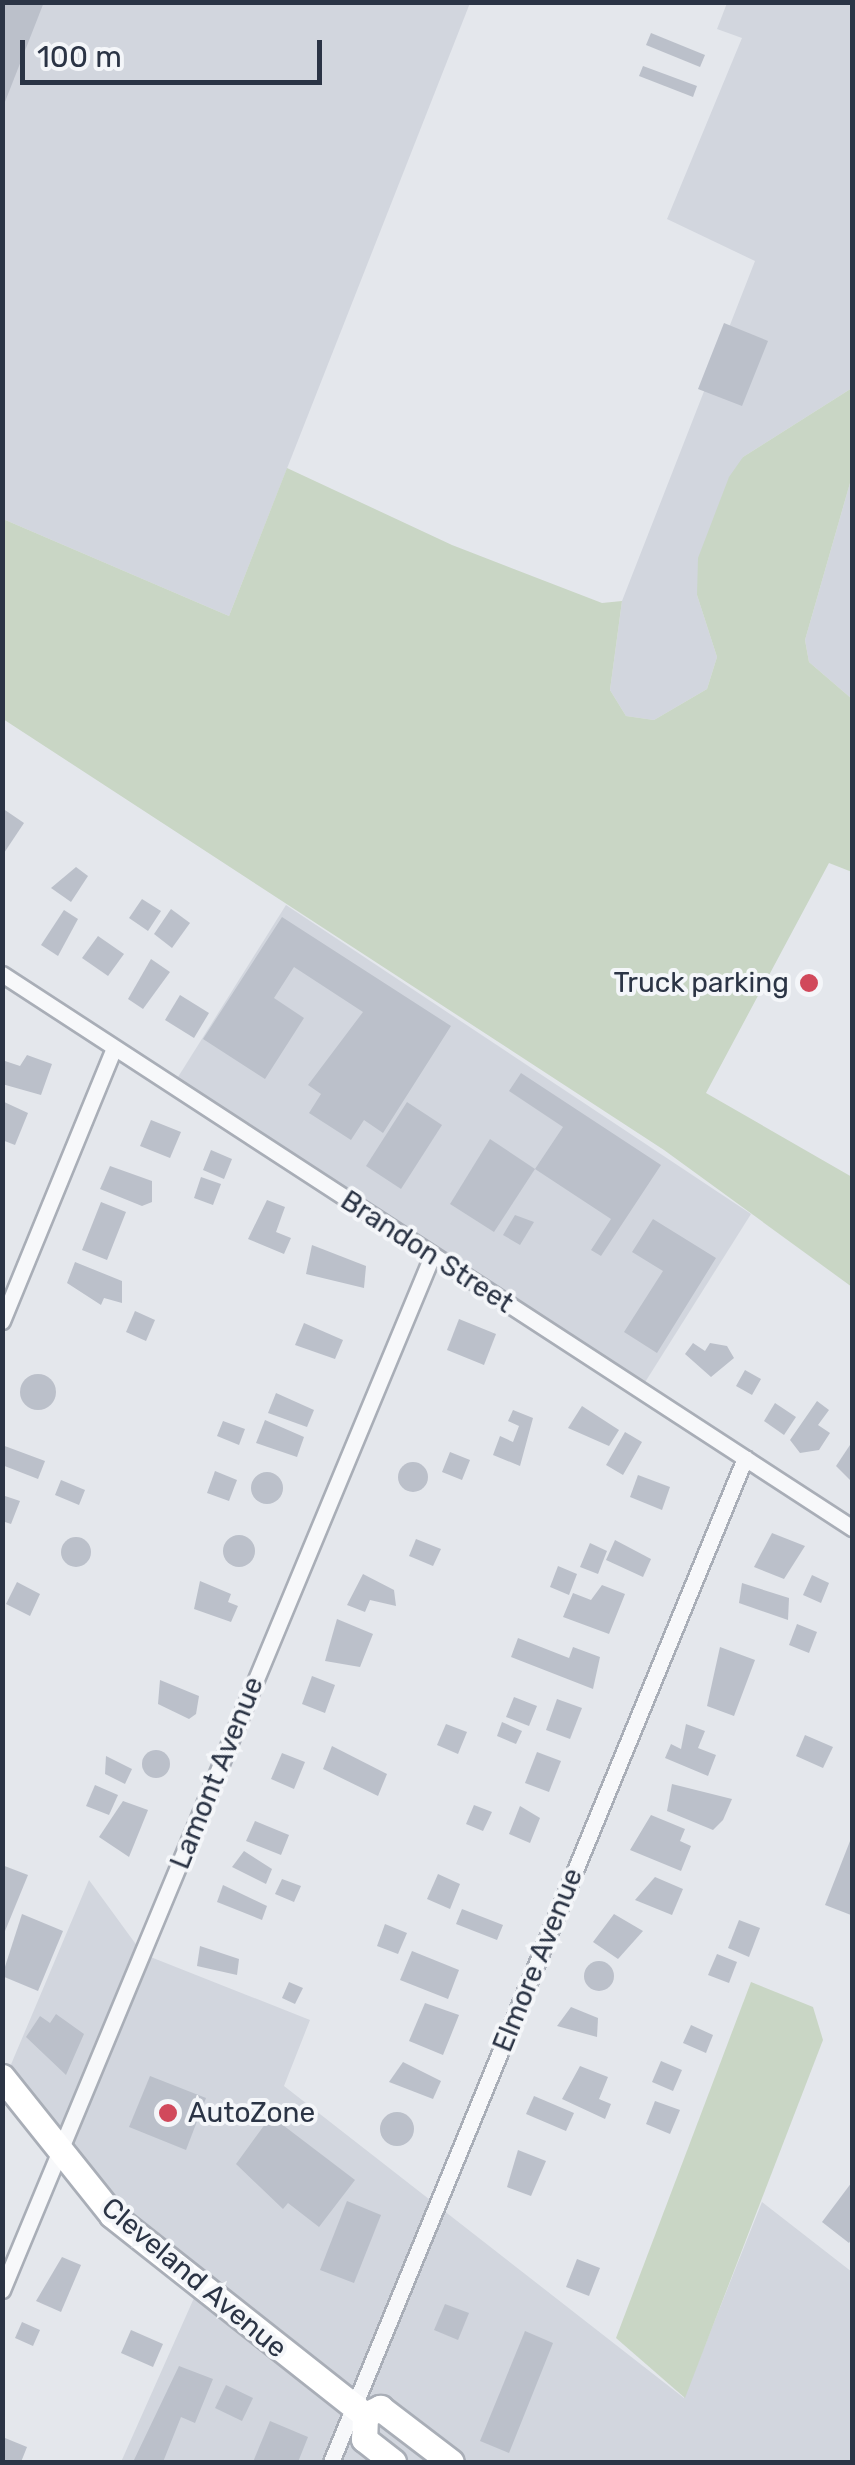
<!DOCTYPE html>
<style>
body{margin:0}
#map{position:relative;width:855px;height:2465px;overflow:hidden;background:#e4e7ec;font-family:Rubik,sans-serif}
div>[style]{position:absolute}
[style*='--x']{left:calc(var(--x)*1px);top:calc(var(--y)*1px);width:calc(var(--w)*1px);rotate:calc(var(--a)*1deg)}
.built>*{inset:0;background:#d2d6de}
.green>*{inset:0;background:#c9d6c5}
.building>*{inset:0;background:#bbc0ca}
.round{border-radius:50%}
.roads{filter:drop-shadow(2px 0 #a9aeb7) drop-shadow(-2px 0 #a9aeb7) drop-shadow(0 2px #a9aeb7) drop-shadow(0 -2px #a9aeb7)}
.street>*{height:15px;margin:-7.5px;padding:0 7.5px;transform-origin:7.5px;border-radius:7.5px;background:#f7f8fa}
.primary>*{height:25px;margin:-12.5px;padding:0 12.5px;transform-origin:12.5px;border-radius:12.5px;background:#fff}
.dots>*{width:28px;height:28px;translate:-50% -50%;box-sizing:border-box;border:5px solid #f4f6f9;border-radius:50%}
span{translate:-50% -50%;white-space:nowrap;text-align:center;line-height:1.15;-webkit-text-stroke:8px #f4f6f9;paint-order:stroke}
.poi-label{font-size:28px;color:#2b3445}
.right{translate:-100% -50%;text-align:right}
.left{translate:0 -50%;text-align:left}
.street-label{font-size:28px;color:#2b3445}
.frame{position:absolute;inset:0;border:5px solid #2b3445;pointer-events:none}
.scale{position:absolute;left:20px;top:40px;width:302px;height:45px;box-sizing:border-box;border:5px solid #2b3445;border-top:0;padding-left:12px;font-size:30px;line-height:35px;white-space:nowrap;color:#2b3445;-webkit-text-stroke:8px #f4f6f9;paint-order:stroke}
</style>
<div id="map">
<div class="built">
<i style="clip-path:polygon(2px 3px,470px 3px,229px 616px,3px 519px)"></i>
<i style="clip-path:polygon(727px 3px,852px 3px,852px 388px,743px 457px,697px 595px,717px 657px,707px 689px,654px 720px,626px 716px,610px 690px,622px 601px,755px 261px,667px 219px,742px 38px,717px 29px)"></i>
<i style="clip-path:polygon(852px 476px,852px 699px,809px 662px,805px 640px)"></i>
<i style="clip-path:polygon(286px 905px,751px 1214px,637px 1395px,173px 1085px)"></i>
<i style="clip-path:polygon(89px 1880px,143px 1954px,310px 2020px,284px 2086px,684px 2398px,762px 2202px,852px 2272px,852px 2462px,121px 2462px,198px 2289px,4px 2081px)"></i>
</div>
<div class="green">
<i style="clip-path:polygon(852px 388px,852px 476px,805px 640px,809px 662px,852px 699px,852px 872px,829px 863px,706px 1093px,852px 1177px,852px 1287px,664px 1150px,3px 719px,3px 519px,229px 616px,287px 468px,452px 545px,602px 603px,622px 601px,610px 690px,626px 716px,654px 720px,707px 689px,717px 657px,697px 595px,698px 558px,729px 477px,743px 457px)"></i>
<i style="clip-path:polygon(751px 1982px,813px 2007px,823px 2040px,685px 2398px,616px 2338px)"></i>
</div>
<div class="building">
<i style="clip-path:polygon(2px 2px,44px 2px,3px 107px,2px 107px)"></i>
<i style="clip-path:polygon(651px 33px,705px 55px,700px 67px,646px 45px)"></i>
<i style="clip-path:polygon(643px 66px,697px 86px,693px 97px,639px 76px)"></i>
<i style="clip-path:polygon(724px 323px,768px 341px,742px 406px,698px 389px)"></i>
<i style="clip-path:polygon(2px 808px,24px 823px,2px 856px)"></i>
<i style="clip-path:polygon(76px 867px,88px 876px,71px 902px,51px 888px)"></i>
<i style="clip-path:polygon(142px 899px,161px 911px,148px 931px,129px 918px)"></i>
<i style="clip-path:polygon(171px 909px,190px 923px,172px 948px,154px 934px)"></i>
<i style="clip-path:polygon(64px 910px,78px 919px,58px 956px,41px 945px)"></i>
<i style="clip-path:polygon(282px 917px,451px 1026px,383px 1133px,364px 1120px,351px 1140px,309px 1113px,321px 1094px,308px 1085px,363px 1012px,294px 967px,274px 998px,304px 1018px,265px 1079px,203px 1039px)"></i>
<i style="clip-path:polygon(98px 936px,124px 954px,108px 976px,82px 958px)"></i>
<i style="clip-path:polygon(151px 959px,170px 972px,143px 1009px,128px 999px)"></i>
<i style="clip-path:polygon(180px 995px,209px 1013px,194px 1038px,165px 1020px)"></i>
<i style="clip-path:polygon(27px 1055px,52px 1064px,41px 1095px,2px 1084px,2px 1060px,20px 1066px)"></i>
<i style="clip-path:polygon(521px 1073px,661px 1165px,601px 1256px,591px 1250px,611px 1219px,535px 1169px,563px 1127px,509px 1091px)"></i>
<i style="clip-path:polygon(2px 1101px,28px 1113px,15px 1145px,2px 1140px)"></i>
<i style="clip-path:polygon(407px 1102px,442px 1125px,401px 1189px,366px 1166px)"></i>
<i style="clip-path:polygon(151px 1120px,181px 1132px,170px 1158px,140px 1146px)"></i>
<i style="clip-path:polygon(490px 1139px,535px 1169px,494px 1232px,450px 1204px)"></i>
<i style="clip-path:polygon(211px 1150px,232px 1159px,224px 1179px,203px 1170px)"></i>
<i style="clip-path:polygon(110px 1166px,152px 1181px,152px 1202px,142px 1206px,100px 1189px)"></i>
<i style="clip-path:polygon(201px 1177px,221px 1184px,213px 1205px,194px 1198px)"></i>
<i style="clip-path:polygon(267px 1200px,285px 1207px,276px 1232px,291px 1238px,284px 1254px,248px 1239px)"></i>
<i style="clip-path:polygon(101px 1202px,126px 1212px,107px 1260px,82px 1250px)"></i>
<i style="clip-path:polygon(515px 1215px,534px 1222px,520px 1245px,503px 1235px)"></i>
<i style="clip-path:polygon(653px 1219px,716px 1258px,657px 1353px,624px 1332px,663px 1271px,632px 1252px)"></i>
<i style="clip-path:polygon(312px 1245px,366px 1266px,364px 1288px,306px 1274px)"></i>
<i style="clip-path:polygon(75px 1262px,122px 1281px,122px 1303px,104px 1298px,101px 1305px,67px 1283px)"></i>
<i style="clip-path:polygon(135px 1311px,155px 1320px,146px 1341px,126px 1332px)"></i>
<i style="clip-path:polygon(459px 1319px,496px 1334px,484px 1365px,447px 1350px)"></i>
<i style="clip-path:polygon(304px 1323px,343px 1340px,335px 1359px,295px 1345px)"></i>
<i style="clip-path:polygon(693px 1343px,705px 1351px,710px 1343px,727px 1346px,734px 1358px,711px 1377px,685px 1354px)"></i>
<i style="clip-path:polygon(745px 1370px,761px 1379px,752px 1395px,736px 1386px)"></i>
<i class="round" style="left:20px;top:1374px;width:36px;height:36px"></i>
<i style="clip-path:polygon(276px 1393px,314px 1410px,307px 1427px,268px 1413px)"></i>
<i style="clip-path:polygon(817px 1401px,829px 1410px,818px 1425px,830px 1433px,819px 1450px,800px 1453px,790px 1440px)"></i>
<i style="clip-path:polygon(775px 1403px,796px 1417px,784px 1435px,764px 1421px)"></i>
<i style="clip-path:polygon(582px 1406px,619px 1430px,609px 1446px,568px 1428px)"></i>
<i style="clip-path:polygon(513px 1410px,533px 1418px,520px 1466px,493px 1455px,500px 1436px,513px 1442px,519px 1426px,508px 1421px)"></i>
<i style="clip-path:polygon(265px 1420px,304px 1437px,297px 1457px,256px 1443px)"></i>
<i style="clip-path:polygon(223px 1421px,245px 1429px,239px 1445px,217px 1436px)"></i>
<i style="clip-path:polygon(625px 1432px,642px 1442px,623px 1475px,606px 1465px)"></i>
<i style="clip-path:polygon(2px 1445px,45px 1461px,38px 1479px,2px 1465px)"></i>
<i style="clip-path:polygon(850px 1445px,852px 1446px,852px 1482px,836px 1466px)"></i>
<i style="clip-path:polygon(450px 1452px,470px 1460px,462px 1480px,442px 1472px)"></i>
<i class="round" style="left:398px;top:1462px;width:30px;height:30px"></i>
<i style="clip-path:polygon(215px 1471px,237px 1480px,229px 1501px,207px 1493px)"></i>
<i class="round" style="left:251px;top:1472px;width:32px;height:32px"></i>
<i style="clip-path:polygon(638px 1475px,670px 1487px,662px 1510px,630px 1497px)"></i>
<i style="clip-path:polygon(61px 1480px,85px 1490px,79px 1505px,55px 1495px)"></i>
<i style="clip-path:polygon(2px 1495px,20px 1501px,11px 1524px,2px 1521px)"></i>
<i style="clip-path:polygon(772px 1533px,805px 1546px,784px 1579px,754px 1567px)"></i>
<i class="round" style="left:223px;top:1535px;width:32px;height:32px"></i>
<i class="round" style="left:61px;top:1537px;width:30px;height:30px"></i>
<i style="clip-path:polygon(416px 1539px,441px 1549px,433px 1566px,409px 1556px)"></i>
<i style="clip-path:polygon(615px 1540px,651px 1559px,643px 1577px,606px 1560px)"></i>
<i style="clip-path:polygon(590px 1543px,607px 1551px,598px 1574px,580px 1567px)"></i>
<i style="clip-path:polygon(558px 1566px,577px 1574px,569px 1595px,550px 1587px)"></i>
<i style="clip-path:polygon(363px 1574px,394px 1590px,396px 1606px,370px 1600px,365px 1612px,347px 1605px)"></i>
<i style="clip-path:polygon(812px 1575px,829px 1583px,821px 1603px,803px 1595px)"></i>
<i style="clip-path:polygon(200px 1581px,231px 1594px,228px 1602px,238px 1606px,231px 1622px,194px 1609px)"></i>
<i style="clip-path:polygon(17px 1582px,40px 1594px,30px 1616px,6px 1604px)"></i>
<i style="clip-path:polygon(742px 1583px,789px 1598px,788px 1620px,739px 1603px)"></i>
<i style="clip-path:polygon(602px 1585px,625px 1594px,609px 1634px,563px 1617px,573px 1593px,591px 1600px)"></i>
<i style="clip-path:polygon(337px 1619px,373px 1634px,360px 1667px,325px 1661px)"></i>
<i style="clip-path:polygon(797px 1624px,817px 1632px,809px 1653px,789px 1645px)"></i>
<i style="clip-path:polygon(518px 1638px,569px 1658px,573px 1647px,600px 1657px,593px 1689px,511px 1657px)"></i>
<i style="clip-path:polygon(720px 1647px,755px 1660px,734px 1716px,707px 1706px)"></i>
<i style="clip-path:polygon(312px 1676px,335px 1685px,325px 1713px,302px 1704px)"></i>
<i style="clip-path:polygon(160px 1680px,199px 1696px,196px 1714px,189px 1719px,158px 1704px)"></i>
<i style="clip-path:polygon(514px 1697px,537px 1706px,529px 1726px,506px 1717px)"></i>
<i style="clip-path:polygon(557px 1699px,582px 1708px,570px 1739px,546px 1730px)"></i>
<i style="clip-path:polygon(502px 1722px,522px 1731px,516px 1744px,497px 1736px)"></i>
<i style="clip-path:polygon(446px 1724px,467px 1732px,458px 1754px,437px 1745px)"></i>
<i style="clip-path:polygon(686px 1724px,705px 1731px,698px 1748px,716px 1755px,708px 1776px,665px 1758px,671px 1744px,681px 1749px)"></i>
<i style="clip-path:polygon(805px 1735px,833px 1747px,823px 1768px,796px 1756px)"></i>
<i style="clip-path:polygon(332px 1746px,387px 1774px,378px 1796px,323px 1769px)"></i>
<i class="round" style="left:142px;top:1750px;width:28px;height:28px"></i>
<i style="clip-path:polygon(537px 1752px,561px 1761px,549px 1792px,525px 1783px)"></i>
<i style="clip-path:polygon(282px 1753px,305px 1762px,294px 1789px,271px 1779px)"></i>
<i style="clip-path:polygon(106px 1756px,132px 1769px,125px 1784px,105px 1774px)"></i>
<i style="clip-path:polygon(672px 1784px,732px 1799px,723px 1820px,713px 1830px,667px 1811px)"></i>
<i style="clip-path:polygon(95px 1785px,118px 1795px,109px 1815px,86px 1806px)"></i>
<i style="clip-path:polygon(123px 1801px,148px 1810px,129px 1857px,99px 1837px)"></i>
<i style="clip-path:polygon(474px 1805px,492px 1812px,483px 1831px,466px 1824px)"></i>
<i style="clip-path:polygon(520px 1806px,540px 1818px,530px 1843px,509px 1834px)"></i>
<i style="clip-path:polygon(651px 1815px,685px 1829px,680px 1841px,691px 1846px,681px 1871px,630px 1850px)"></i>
<i style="clip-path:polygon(255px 1821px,289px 1835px,281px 1855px,246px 1841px)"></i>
<i style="clip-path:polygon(852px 1836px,852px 1912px,851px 1915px,825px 1905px)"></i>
<i style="clip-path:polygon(244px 1851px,272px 1869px,266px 1884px,232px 1867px)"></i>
<i style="clip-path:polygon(2px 1865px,28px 1875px,3px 1936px,2px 1936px)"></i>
<i style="clip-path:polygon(438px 1874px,460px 1884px,450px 1909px,427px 1899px)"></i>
<i style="clip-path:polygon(655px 1877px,683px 1889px,672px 1915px,635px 1900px)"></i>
<i style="clip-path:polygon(282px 1879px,301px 1886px,294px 1902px,275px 1894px)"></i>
<i style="clip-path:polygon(223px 1885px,267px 1906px,262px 1920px,217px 1902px)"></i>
<i style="clip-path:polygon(462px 1909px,503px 1925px,497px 1940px,456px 1924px)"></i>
<i style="clip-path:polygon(22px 1914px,63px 1931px,38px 1991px,2px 1976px)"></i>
<i style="clip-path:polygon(614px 1914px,643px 1931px,618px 1959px,593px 1942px)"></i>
<i style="clip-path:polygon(739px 1920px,760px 1928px,749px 1957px,728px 1948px)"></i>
<i style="clip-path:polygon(385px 1924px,407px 1933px,398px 1954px,377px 1946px)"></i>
<i style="clip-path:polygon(200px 1946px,239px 1959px,237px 1975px,197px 1966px)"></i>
<i style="clip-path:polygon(412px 1951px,459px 1970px,448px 1999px,400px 1980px)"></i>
<i style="clip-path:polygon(717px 1954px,737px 1962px,729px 1983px,708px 1975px)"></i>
<i class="round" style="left:584px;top:1961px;width:30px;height:30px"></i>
<i style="clip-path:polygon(289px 1982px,303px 1988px,295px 2004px,282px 1998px)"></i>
<i style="clip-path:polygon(425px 2003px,459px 2015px,443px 2055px,409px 2041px)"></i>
<i style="clip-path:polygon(571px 2007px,598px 2018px,597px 2037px,557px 2026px)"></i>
<i style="clip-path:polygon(56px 2014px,84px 2034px,66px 2075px,26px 2037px,40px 2016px,50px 2023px)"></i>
<i style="clip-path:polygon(691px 2025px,713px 2035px,706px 2053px,683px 2043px)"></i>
<i style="clip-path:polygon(661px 2061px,682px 2070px,673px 2091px,652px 2082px)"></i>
<i style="clip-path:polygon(403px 2062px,441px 2081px,433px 2099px,389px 2082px)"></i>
<i style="clip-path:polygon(580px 2066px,608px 2077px,599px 2099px,611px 2104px,605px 2119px,562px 2099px)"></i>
<i style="clip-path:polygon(150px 2076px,206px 2098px,186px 2150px,129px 2127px)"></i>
<i style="clip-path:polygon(534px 2096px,574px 2113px,566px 2131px,526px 2114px)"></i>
<i style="clip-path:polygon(655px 2101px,680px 2110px,670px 2134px,646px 2124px)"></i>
<i class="round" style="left:380px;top:2112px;width:34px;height:34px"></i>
<i style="clip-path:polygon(271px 2116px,355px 2180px,319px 2227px,288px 2203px,283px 2209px,236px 2164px)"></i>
<i style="clip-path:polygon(518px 2150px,546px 2161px,531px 2196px,507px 2187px)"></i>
<i style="clip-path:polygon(852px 2182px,852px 2238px,849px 2243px,822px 2222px)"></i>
<i style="clip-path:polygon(347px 2201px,381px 2215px,354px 2283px,320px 2270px)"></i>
<i style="clip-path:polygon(62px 2257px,81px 2265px,61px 2312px,36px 2301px)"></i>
<i style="clip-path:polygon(577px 2259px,600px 2268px,589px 2296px,566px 2287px)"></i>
<i style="clip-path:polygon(445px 2304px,469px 2313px,458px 2340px,434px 2330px)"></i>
<i style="clip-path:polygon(22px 2322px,40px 2330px,33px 2346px,15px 2338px)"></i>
<i style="clip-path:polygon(131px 2330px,163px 2344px,153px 2367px,121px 2353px)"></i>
<i style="clip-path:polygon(525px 2331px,553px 2343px,509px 2453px,480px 2441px)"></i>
<i style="clip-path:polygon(179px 2366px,213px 2379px,195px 2423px,181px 2417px,163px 2462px,133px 2462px)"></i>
<i style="clip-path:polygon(226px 2385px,253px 2398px,242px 2421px,215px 2408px)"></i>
<i style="clip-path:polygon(270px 2421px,308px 2437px,298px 2462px,253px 2462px)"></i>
<i style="clip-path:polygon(5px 2438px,27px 2447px,21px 2462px,2px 2462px)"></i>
</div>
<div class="roads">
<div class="street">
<i style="--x:2;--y:974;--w:1015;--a:33.09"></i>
<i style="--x:2;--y:1321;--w:295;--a:-67.7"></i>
<i style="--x:2;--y:2290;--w:1120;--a:-67.42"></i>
<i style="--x:331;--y:2462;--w:1086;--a:-67.59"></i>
</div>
<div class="primary">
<i style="--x:2;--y:2077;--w:176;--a:51.4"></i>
<i style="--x:112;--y:2215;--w:323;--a:38.3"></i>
<i style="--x:365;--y:2415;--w:17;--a:-25"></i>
<i style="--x:380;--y:2408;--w:89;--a:37.3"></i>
<i style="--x:365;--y:2415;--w:24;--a:92"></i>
<i style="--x:364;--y:2439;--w:37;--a:38"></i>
</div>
</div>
<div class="dots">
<i style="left:809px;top:983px;background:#d1495b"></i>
<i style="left:168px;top:2113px;background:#d1495b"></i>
</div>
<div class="poi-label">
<span class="right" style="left:789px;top:983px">Truck parking</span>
<span class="left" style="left:188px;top:2113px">AutoZone</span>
</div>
<div class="street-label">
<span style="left:427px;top:1252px;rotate:33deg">Brandon Street</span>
<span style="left:217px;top:1773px;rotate:-68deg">Lamont Avenue</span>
<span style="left:538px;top:1960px;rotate:-68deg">Elmore Avenue</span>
<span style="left:194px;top:2278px;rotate:40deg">Cleveland Avenue</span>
</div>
<div class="frame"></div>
<div class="scale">100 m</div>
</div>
